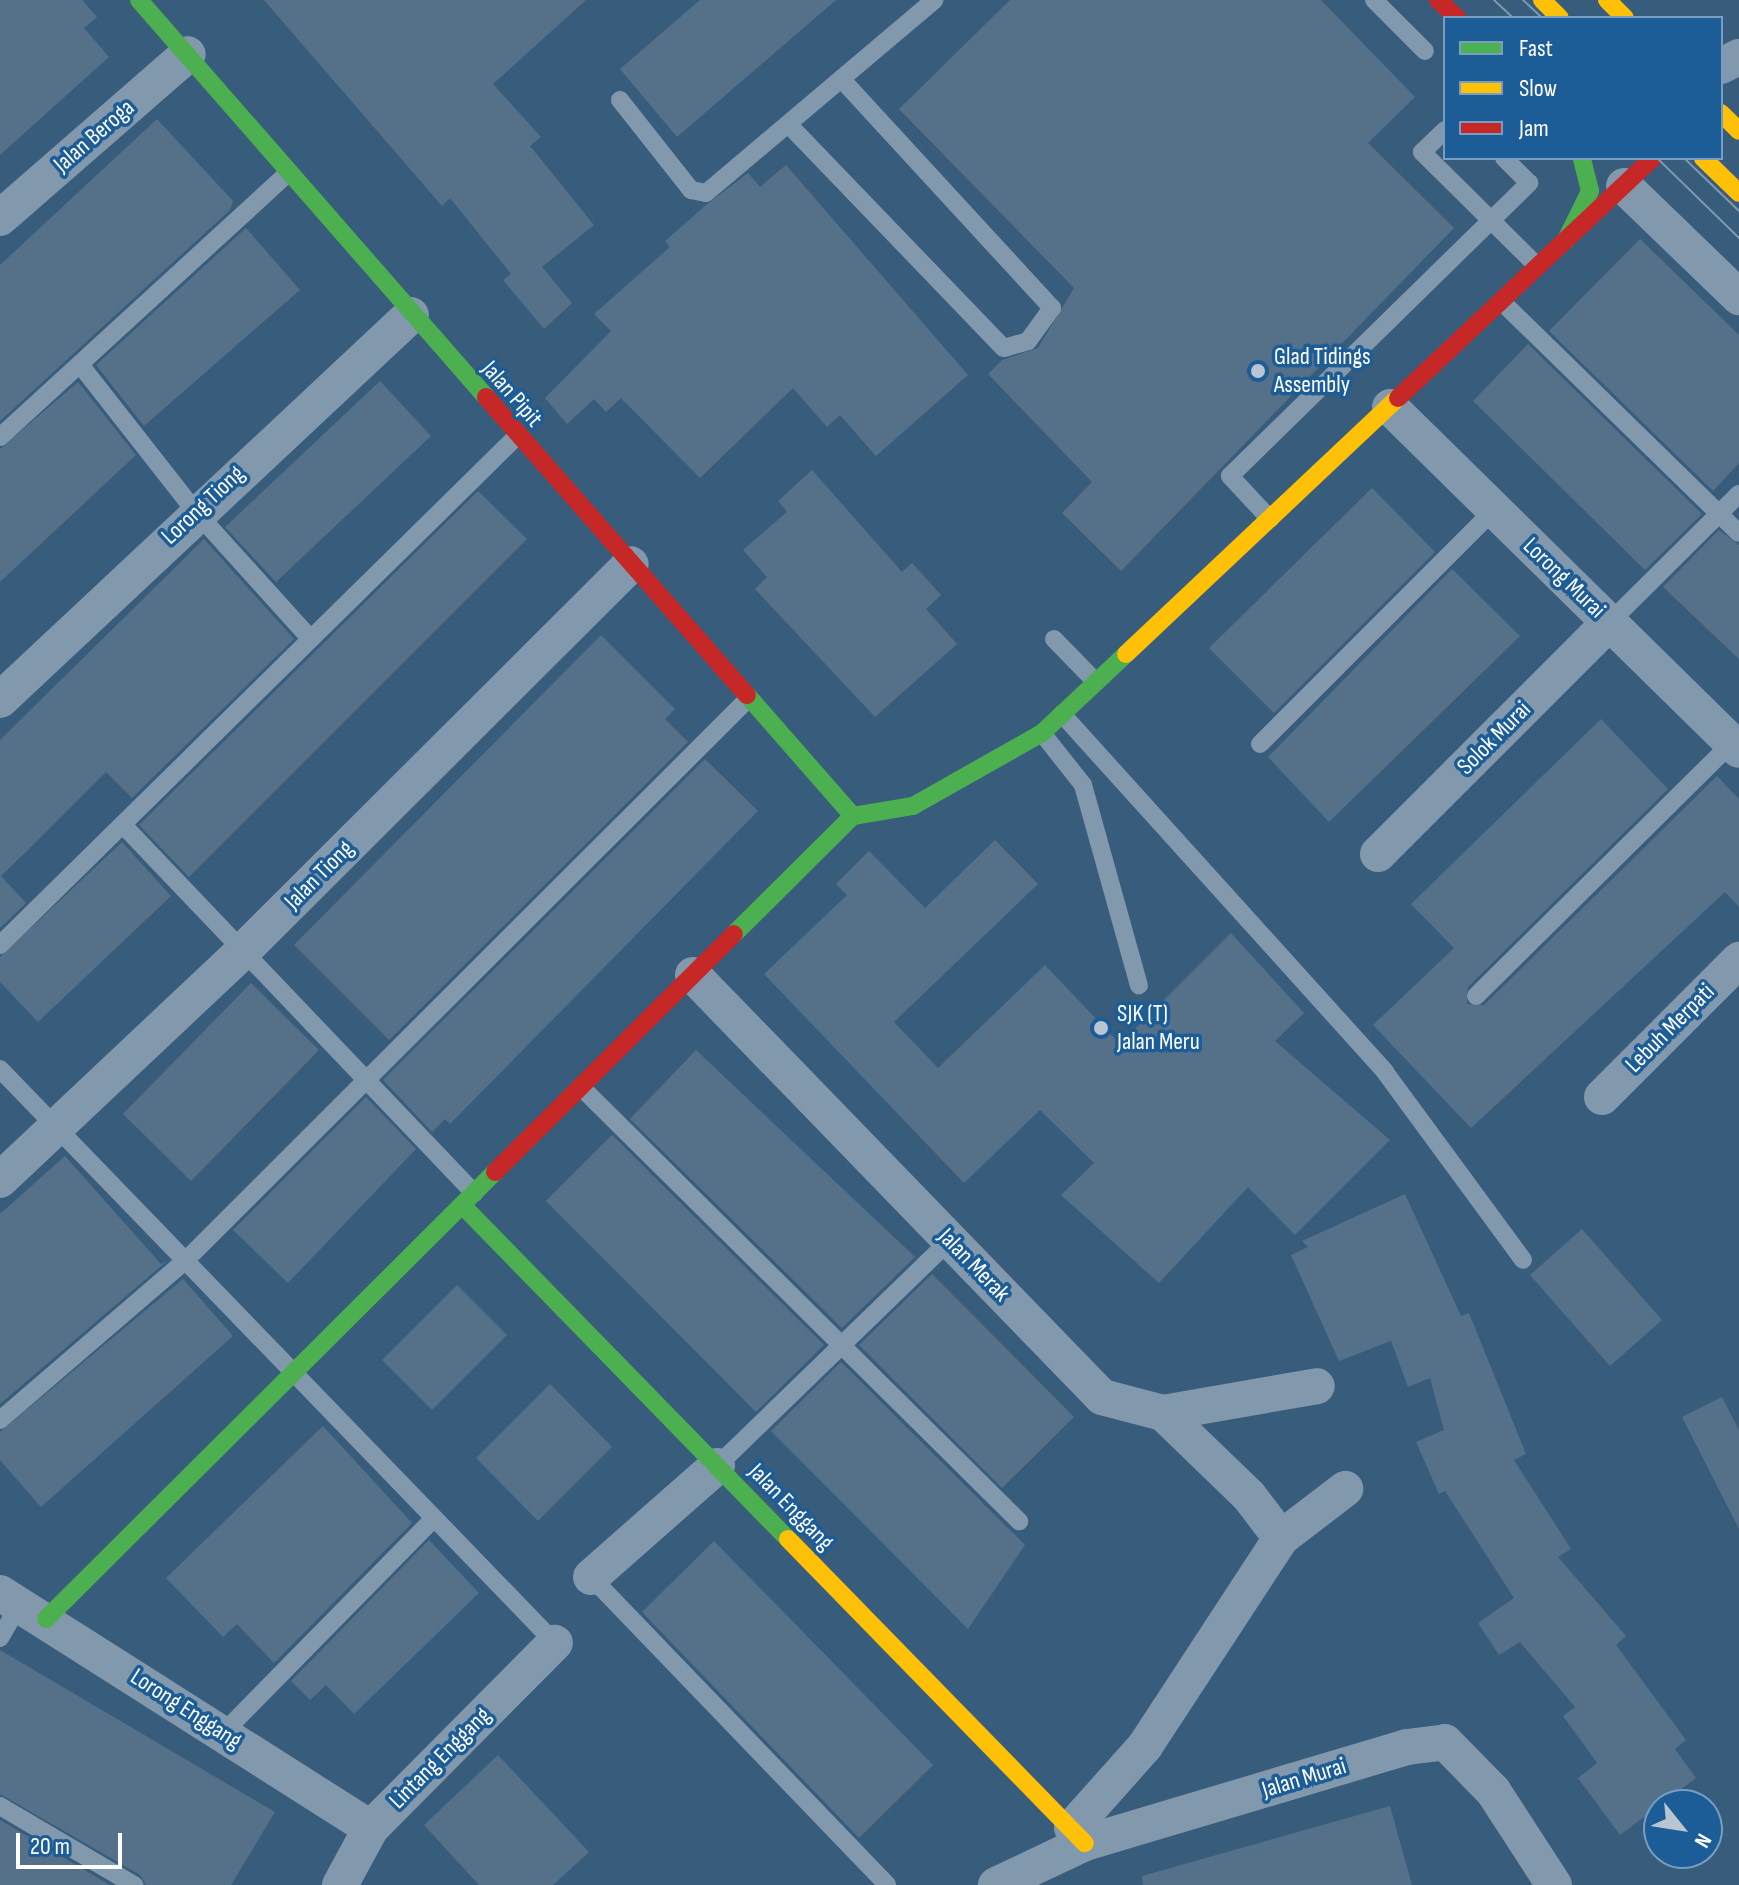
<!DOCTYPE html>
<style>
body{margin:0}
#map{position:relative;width:1739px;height:1885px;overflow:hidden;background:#385c7b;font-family:"Sofia Sans Condensed",sans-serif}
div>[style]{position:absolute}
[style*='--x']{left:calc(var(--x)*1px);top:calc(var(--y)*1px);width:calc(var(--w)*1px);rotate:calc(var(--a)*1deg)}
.building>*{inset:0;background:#55718a}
.lane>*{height:18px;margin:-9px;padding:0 9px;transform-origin:9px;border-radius:9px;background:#8298ad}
.street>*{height:36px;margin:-18px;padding:0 18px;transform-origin:18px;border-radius:18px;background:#8298ad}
.fast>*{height:18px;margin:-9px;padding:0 9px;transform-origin:9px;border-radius:9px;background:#4caf50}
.slow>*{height:18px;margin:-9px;padding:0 9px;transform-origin:9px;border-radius:9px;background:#ffc107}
.jam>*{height:18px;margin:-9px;padding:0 9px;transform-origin:9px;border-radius:9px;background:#c62828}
.tram>*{height:2px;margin:-1px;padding:0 1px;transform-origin:1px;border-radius:1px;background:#8098ac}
.dots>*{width:22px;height:22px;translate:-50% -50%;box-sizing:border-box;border:4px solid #1c5d97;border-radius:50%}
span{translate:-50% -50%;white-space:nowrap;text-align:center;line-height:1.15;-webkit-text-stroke:7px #1c5d97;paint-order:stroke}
.street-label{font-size:24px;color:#fff}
.poi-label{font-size:24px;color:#fff}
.left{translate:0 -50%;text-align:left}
.legend{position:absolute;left:1443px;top:16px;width:280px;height:144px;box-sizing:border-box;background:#1c5d97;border:2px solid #779ec1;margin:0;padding:10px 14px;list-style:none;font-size:24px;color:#fff}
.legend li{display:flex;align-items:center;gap:16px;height:40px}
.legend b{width:40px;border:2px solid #779ec1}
.north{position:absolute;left:1643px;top:1789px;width:80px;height:80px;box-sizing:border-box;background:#1c5d97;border:2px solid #779ec1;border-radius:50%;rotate:120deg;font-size:22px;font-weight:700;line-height:32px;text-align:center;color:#fff}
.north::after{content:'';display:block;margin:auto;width:28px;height:36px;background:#b9c6d1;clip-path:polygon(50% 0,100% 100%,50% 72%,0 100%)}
.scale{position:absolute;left:16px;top:1833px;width:106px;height:36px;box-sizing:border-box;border:4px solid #fff;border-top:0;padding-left:10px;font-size:24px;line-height:28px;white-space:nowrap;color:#fff;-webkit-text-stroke:6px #1c5d97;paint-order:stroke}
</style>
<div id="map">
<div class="building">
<i style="clip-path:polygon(0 0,82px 0,97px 17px,84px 28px,109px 57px,0 155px)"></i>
<i style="clip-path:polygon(264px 0,586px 0,493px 84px,541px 137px,530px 146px,594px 225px,542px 267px,572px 303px,544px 329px,503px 280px,511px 274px,450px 198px,442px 206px)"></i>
<i style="clip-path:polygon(700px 0,836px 0,677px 137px,620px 69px)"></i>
<i style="clip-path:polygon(1010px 0,1321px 0,1415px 97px,1368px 143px,1454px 228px,1121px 571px,1062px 513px,1092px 482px,988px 374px,1002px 360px,1038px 348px,1074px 288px,899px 109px)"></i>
<i style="clip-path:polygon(157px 119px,233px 201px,230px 210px,0 421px,0 265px)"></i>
<i style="clip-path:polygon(786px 165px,968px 375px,876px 456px,840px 415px,827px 427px,793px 388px,700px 478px,621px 398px,606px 412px,594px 399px,567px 424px,545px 398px,611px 331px,594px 314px,670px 247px,665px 241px,706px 205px,748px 173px,760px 187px)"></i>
<i style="clip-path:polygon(246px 228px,300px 290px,144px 426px,96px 365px)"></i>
<i style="clip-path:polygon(1640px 239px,1739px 335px,1739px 463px,1713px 491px,1549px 331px)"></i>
<i style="clip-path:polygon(1528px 344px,1702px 514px,1645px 570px,1473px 401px)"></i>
<i style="clip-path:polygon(380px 381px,431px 436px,276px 582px,225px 527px)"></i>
<i style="clip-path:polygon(78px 382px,136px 455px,0 582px,0 449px)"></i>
<i style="clip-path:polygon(812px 470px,902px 572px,912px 563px,941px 595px,926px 609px,957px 644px,875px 717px,755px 589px,767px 577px,743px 550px,787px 512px,778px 501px)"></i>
<i style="clip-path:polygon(1372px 488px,1435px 552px,1274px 713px,1209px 648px)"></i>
<i style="clip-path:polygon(478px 491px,527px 539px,189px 877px,139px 825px)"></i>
<i style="clip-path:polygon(1719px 530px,1739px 545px,1739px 659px,1663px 587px)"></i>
<i style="clip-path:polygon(204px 539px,294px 639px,132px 798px,106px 772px,31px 847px,1px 876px,26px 903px,0 928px,0 740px)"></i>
<i style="clip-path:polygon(1452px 569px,1520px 636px,1329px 822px,1268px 757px)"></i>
<i style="clip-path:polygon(601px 635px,675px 709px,665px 719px,688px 742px,389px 1040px,294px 945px)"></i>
<i style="clip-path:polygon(1601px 719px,1668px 789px,1468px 987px,1467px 1004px,1484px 1005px,1717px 776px,1739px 799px,1739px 907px,1725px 892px,1471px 1128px,1373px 1025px,1454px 948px,1411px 904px)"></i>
<i style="clip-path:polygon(705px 759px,758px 811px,450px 1124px,445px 1119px,432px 1132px,383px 1080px)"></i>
<i style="clip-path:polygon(995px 840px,1038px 884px,894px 1022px,938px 1068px,1045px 965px,1120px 1044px,1231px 933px,1304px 1013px,1275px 1041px,1390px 1140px,1295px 1235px,1248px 1187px,1159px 1283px,1061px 1195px,1094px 1163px,1040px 1110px,964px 1183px,764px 974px,847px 895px,836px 884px,869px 851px,925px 908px)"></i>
<i style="clip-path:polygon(122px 842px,171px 896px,38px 1022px,0 982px,0 957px)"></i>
<i style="clip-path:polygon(251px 983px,319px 1050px,191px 1181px,123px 1114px)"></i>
<i style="clip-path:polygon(696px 1050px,915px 1257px,842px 1328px,630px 1119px)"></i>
<i style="clip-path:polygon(366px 1097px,416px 1149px,288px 1283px,233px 1230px)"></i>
<i style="clip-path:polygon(612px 1135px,824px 1345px,756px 1412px,546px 1201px)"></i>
<i style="clip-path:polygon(65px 1156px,161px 1264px,167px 1261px,0 1404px,0 1214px)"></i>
<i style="clip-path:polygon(1405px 1194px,1461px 1316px,1469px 1313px,1526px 1454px,1514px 1460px,1571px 1549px,1558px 1557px,1626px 1636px,1616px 1645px,1686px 1740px,1675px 1749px,1696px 1778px,1620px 1835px,1578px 1778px,1597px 1763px,1563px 1716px,1575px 1707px,1520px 1642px,1499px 1655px,1478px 1623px,1514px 1598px,1445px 1491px,1439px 1494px,1416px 1442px,1444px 1430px,1430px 1378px,1408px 1387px,1391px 1341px,1339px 1361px,1291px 1255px,1308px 1247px,1302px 1241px)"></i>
<i style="clip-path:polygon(1582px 1229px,1662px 1320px,1610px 1366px,1530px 1275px)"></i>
<i style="clip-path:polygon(932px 1274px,1074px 1417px,1002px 1488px,859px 1345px)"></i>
<i style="clip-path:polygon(183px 1279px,233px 1336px,41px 1507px,0 1460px,0 1432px)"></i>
<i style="clip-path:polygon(457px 1285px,507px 1335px,432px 1410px,382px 1360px)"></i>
<i style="clip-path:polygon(841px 1362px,1025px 1545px,968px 1629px,771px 1431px)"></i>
<i style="clip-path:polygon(550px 1384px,612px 1447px,538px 1521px,476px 1458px)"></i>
<i style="clip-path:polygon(1722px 1397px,1739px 1430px,1739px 1529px,1682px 1417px)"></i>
<i style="clip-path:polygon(323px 1426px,412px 1523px,274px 1663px,237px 1624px,223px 1637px,166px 1578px)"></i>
<i style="clip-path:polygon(429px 1540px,479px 1593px,354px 1714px,326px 1685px,310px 1700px,291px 1681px)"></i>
<i style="clip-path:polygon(714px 1541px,933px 1765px,859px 1838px,642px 1612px)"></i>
<i style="clip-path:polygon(0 1650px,275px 1812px,231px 1885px,146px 1885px,140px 1875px,0 1794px)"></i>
<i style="clip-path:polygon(498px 1755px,589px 1852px,553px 1885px,479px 1885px,424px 1825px)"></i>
<i style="clip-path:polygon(1390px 1806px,1412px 1885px,1143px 1885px,1142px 1876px)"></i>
<i style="clip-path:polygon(0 1820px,110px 1885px,0 1885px)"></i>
</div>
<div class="lane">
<i style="--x:1374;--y:0;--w:72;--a:45"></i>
<i style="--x:620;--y:100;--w:115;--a:51.7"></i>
<i style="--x:691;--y:190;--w:15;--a:11"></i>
<i style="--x:706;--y:193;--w:299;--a:-40.2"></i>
<i style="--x:790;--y:126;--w:308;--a:46.1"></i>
<i style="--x:1004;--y:348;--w:25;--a:-16"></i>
<i style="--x:1028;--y:341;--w:41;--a:-54"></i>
<i style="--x:1052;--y:308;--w:309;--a:-132.6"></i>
<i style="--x:1445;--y:130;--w:32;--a:136"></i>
<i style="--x:1422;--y:152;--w:161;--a:44.7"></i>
<i style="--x:1501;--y:301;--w:332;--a:44.3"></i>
<i style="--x:82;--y:367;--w:183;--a:51.9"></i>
<i style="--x:195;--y:511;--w:169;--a:47.9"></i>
<i style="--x:0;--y:437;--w:389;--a:-42.5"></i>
<i style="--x:1270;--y:519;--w:59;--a:-132.9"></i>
<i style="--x:1230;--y:476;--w:419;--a:-44.4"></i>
<i style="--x:1529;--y:183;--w:35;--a:-135"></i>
<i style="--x:1610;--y:622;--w:182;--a:-44.8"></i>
<i style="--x:1054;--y:639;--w:60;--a:45.7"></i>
<i style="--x:1062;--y:714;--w:482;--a:47.9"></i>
<i style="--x:1385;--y:1072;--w:233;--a:53.7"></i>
<i style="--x:1042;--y:733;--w:66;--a:51.7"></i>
<i style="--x:1083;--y:785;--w:208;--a:74.4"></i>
<i style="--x:1260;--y:744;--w:331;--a:-45"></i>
<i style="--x:123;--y:825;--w:509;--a:46.35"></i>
<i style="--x:0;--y:945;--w:726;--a:-44.55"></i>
<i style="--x:1476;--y:996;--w:360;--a:-44.7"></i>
<i style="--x:0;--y:1069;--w:798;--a:45.96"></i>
<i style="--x:581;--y:1087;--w:617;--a:44.74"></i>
<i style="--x:0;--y:1420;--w:243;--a:-40.7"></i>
<i style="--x:184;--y:1262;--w:798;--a:-44.95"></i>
<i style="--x:717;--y:1466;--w:325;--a:-44.1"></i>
<i style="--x:591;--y:1577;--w:427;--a:46.1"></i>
<i style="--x:0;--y:1638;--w:39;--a:-60"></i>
<i style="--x:223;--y:1733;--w:298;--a:-45.5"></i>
<i style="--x:0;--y:1806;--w:156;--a:30.5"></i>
</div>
<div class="street">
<i style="--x:1721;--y:66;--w:20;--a:-27"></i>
<i style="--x:1624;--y:186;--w:160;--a:44"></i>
<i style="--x:0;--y:218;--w:249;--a:-41.1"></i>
<i style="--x:1390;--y:407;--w:489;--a:44.5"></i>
<i style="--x:0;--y:700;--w:563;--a:-43.13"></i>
<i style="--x:1378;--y:854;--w:328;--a:-45"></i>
<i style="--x:693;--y:975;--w:588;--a:45.9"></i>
<i style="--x:1102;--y:1397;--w:63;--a:14.7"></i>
<i style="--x:1163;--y:1413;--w:156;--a:-9.9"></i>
<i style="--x:1602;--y:1097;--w:194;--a:-45"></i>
<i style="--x:0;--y:1180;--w:332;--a:-43.3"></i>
<i style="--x:242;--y:952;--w:549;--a:-44.93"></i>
<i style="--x:1281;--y:1538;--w:81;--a:-37.4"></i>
<i style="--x:591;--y:1577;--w:168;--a:-41.4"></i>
<i style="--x:0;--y:1593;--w:439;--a:32.4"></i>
<i style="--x:1072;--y:1828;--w:110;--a:-48.3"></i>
<i style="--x:1145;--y:1746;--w:249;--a:-56.8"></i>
<i style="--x:1281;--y:1538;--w:53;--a:-127.3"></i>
<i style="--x:1249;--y:1496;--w:120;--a:-136"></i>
<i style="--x:340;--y:1885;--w:65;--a:-61.5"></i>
<i style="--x:371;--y:1828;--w:261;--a:-45.2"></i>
<i style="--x:996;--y:1885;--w:98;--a:-25.3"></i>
<i style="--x:1085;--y:1843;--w:336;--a:-16.6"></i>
<i style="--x:1407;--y:1747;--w:38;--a:-7"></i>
<i style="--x:1445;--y:1742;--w:69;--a:45.6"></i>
<i style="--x:1493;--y:1791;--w:112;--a:57"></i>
</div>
<div class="fast">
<i style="--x:139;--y:0;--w:527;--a:48.84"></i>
<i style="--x:1566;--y:240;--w:55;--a:-63.9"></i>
<i style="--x:1590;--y:191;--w:34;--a:-104"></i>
<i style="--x:747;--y:695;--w:161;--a:48.8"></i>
<i style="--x:734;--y:934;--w:168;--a:-44.8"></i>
<i style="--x:853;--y:816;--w:61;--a:-9.5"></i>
<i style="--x:913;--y:806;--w:148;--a:-29.5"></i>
<i style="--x:1042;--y:733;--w:115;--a:-43.2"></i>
<i style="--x:462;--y:1205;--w:467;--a:45.7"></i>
<i style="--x:46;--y:1619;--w:634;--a:-44.87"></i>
</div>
<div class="slow">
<i style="--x:1542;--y:0;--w:25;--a:45"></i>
<i style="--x:1607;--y:0;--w:25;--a:45"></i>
<i style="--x:1721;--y:113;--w:25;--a:45"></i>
<i style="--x:1703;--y:158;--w:50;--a:44.2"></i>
<i style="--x:1126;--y:654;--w:374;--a:-43.3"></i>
<i style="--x:788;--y:1539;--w:425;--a:45.7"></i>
</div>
<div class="jam">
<i style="--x:1438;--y:0;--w:26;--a:43"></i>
<i style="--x:486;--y:397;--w:396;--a:48.8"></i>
<i style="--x:1398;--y:398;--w:350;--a:-43.3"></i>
<i style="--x:495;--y:1172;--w:337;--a:-44.9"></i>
</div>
<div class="tram">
<i style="--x:1494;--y:0;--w:26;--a:43"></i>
<i style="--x:1523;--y:0;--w:26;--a:43"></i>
<i style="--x:1657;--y:158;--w:115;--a:44.3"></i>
<i style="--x:1684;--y:158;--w:76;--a:43.9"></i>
</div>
<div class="dots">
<i style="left:1258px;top:371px;background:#b9c6d1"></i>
<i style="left:1101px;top:1028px;background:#b9c6d1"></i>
</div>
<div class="street-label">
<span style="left:94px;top:136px;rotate:-41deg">Jalan Beroga</span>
<span style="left:512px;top:394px;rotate:49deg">Jalan Pipit</span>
<span style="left:203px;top:505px;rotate:-43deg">Lorong Tiong</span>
<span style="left:1564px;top:578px;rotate:44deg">Lorong Murai</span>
<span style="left:1494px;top:738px;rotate:-45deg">Solok Murai</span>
<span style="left:319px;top:875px;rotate:-45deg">Jalan Tiong</span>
<span style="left:1670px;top:1028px;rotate:-45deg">Lebuh Merpati</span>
<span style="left:974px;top:1265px;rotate:46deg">Jalan Merak</span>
<span style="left:791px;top:1507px;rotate:46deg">Jalan Enggang</span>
<span style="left:186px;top:1709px;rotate:33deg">Lorong Enggang</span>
<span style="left:440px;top:1758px;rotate:-45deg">Lintang Enggang</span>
<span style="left:1304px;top:1778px;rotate:-17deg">Jalan Murai</span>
</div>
<div class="poi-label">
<span class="left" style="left:1274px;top:371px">Glad Tidings<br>Assembly</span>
<span class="left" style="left:1117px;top:1028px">SJK (T)<br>Jalan Meru</span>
</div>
<ul class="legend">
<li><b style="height:10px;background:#4caf50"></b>Fast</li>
<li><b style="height:10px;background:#ffc107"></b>Slow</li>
<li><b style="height:10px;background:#c62828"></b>Jam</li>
</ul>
<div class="north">N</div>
<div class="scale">20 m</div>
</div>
